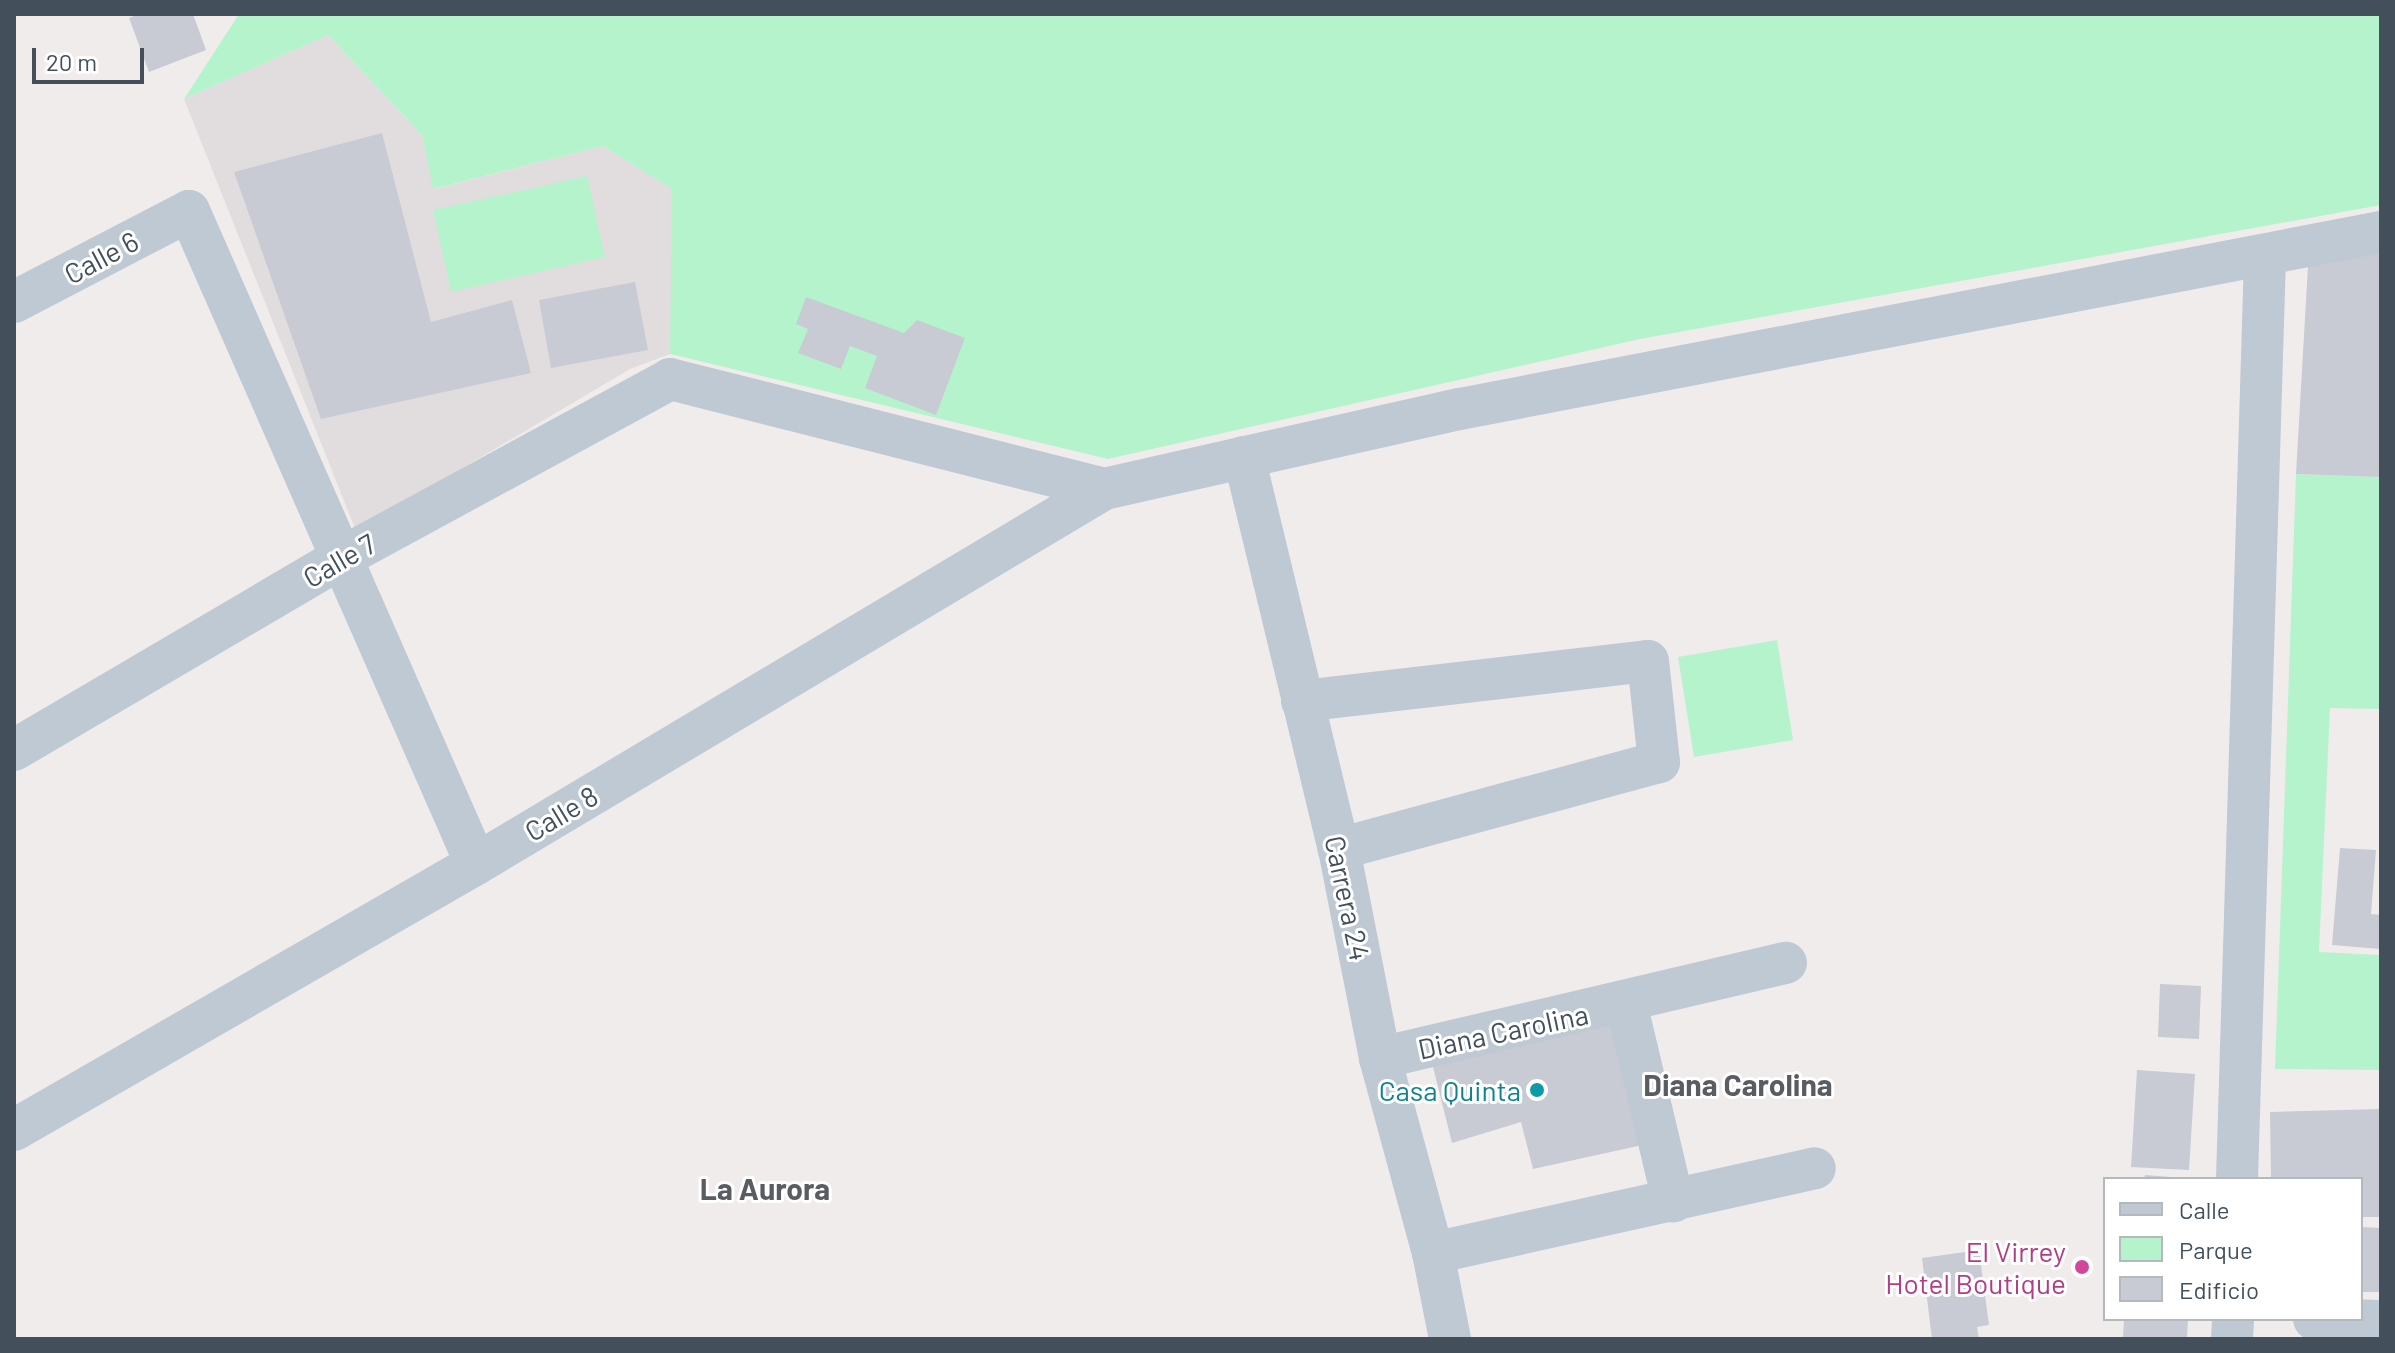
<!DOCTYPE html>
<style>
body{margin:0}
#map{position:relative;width:2395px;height:1353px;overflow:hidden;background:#f0ecec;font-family:Barlow,sans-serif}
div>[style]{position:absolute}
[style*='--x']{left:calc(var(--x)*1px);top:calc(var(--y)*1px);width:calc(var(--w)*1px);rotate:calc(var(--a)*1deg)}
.education>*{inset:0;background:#e1ddde}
.green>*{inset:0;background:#b5f3cc}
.building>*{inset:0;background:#c8cbd3}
.minor>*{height:42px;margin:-21px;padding:0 21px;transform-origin:21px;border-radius:21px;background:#bec9d4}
.dots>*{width:22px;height:22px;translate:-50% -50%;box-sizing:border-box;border:4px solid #fff;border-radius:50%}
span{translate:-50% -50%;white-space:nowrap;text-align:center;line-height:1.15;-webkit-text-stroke:6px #fff;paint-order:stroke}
.street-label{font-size:28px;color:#43505c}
.culture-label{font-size:28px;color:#0d838f}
.right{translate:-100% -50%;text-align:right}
.hotel-label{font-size:28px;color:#b23c85}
.neighbourhood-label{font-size:30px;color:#595d62;font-weight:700}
.frame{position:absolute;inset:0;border:16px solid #43505c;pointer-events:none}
.legend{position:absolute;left:2103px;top:1177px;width:260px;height:144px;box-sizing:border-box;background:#fff;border:2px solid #b4b9be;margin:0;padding:10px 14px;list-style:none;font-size:24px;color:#43505c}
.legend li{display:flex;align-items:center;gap:16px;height:40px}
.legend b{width:40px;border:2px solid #b4b9be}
.scale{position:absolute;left:32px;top:48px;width:112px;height:36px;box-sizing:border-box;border:4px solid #43505c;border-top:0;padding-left:10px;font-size:24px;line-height:28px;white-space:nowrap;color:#43505c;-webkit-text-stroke:6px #fff;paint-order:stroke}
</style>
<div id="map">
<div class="education">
<i style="clip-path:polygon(328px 35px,422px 135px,434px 189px,603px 146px,682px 195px,670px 354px,630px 369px,356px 531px,184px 99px)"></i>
</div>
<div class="green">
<i style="clip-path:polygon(239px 14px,2381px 14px,2381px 205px,1640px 339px,1108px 459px,670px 354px,672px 189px,603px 146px,433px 189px,422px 135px,328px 35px,184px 99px)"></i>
<i style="clip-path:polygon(587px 176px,605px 257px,451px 292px,433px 210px)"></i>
<i style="clip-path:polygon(2296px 474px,2381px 477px,2381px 709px,2330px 708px,2319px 952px,2381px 955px,2381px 1070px,2275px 1069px)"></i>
<i style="clip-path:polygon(1777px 640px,1793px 740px,1694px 757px,1678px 657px)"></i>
</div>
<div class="building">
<i style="clip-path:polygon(139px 14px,193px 14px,206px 50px,149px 72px,129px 18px)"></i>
<i style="clip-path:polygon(382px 133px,431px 322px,512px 300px,531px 373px,321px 419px,234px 172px)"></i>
<i style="clip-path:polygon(2381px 251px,2381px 477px,2296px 474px,2308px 266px)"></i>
<i style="clip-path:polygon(635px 282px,648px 350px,551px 368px,539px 300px)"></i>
<i style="clip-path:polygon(806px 297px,904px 333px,917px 320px,965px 338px,936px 415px,865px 388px,877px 356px,850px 346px,841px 369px,798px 353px,808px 329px,796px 324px)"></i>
<i style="clip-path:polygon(2340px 848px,2376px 850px,2371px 914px,2381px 915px,2381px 949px,2332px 945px)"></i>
<i style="clip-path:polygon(2160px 984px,2201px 986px,2199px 1039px,2158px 1037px)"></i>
<i style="clip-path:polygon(1617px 1017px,1647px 1144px,1533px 1169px,1521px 1122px,1452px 1143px,1431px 1059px)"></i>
<i style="clip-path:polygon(2137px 1070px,2195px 1074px,2189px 1170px,2131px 1167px)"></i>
<i style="clip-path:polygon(2381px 1109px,2381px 1217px,2361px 1217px,2361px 1179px,2271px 1179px,2270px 1112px)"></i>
<i style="clip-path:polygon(2145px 1175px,2171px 1177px,2170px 1179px,2144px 1179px)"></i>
<i style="clip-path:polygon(2361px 1227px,2381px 1228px,2381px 1292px,2361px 1292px)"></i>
<i style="clip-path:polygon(1979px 1250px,1989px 1325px,1977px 1327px,1979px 1339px,1932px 1339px,1922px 1258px)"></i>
<i style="clip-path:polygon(2124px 1319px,2188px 1319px,2187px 1339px,2123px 1339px)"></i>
</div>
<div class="minor">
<i style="--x:14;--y:302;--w:197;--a:-27.5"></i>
<i style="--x:189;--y:211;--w:713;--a:66.27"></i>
<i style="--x:1244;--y:457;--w:403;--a:76.4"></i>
<i style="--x:1339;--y:849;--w:213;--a:78.9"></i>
<i style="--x:1380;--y:1058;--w:202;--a:74.8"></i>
<i style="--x:1433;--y:1253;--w:88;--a:78.8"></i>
<i style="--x:1302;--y:701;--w:348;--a:-6.6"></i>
<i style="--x:1648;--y:661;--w:102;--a:83.8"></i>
<i style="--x:1659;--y:762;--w:332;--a:164.8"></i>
<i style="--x:14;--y:750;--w:377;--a:-30.4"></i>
<i style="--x:339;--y:559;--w:377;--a:-28.5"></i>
<i style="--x:670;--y:379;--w:448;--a:14.2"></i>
<i style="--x:1104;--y:489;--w:365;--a:-12.7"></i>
<i style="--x:1460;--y:409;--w:938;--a:-10.88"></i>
<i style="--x:1626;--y:1003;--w:204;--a:76.6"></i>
<i style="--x:1380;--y:1058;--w:417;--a:-13.2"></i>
<i style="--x:14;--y:1130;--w:533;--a:-29.93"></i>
<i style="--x:476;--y:864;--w:731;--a:-30.84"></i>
<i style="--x:2237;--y:1179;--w:923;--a:-88.26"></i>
<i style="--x:1433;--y:1253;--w:391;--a:-12.5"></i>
<i style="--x:2314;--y:1319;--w:67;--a:1.7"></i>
<i style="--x:2232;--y:1339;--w:20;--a:-87"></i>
</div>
<div class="dots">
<i style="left:1537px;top:1090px;background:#0f9aa8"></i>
<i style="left:2082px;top:1267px;background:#d1479c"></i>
</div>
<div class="street-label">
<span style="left:101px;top:257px;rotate:-28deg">Calle 6</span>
<span style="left:339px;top:560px;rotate:-30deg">Calle 7</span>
<span style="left:561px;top:813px;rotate:-31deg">Calle 8</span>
<span style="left:1348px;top:898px;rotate:78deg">Carrera 24</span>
<span style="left:1503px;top:1031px;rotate:-12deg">Diana Carolina</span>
</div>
<div class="culture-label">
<span class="right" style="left:1521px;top:1090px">Casa Quinta</span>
</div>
<div class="hotel-label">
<span class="right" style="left:2066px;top:1267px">El Virrey<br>Hotel Boutique</span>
</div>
<div class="neighbourhood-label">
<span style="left:1738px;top:1084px">Diana Carolina</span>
<span style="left:765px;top:1188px">La Aurora</span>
</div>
<div class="frame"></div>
<ul class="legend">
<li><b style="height:10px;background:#bec9d4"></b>Calle</li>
<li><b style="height:22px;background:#b5f3cc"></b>Parque</li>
<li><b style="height:22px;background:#c8cbd3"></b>Edificio</li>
</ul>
<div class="scale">20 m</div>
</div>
